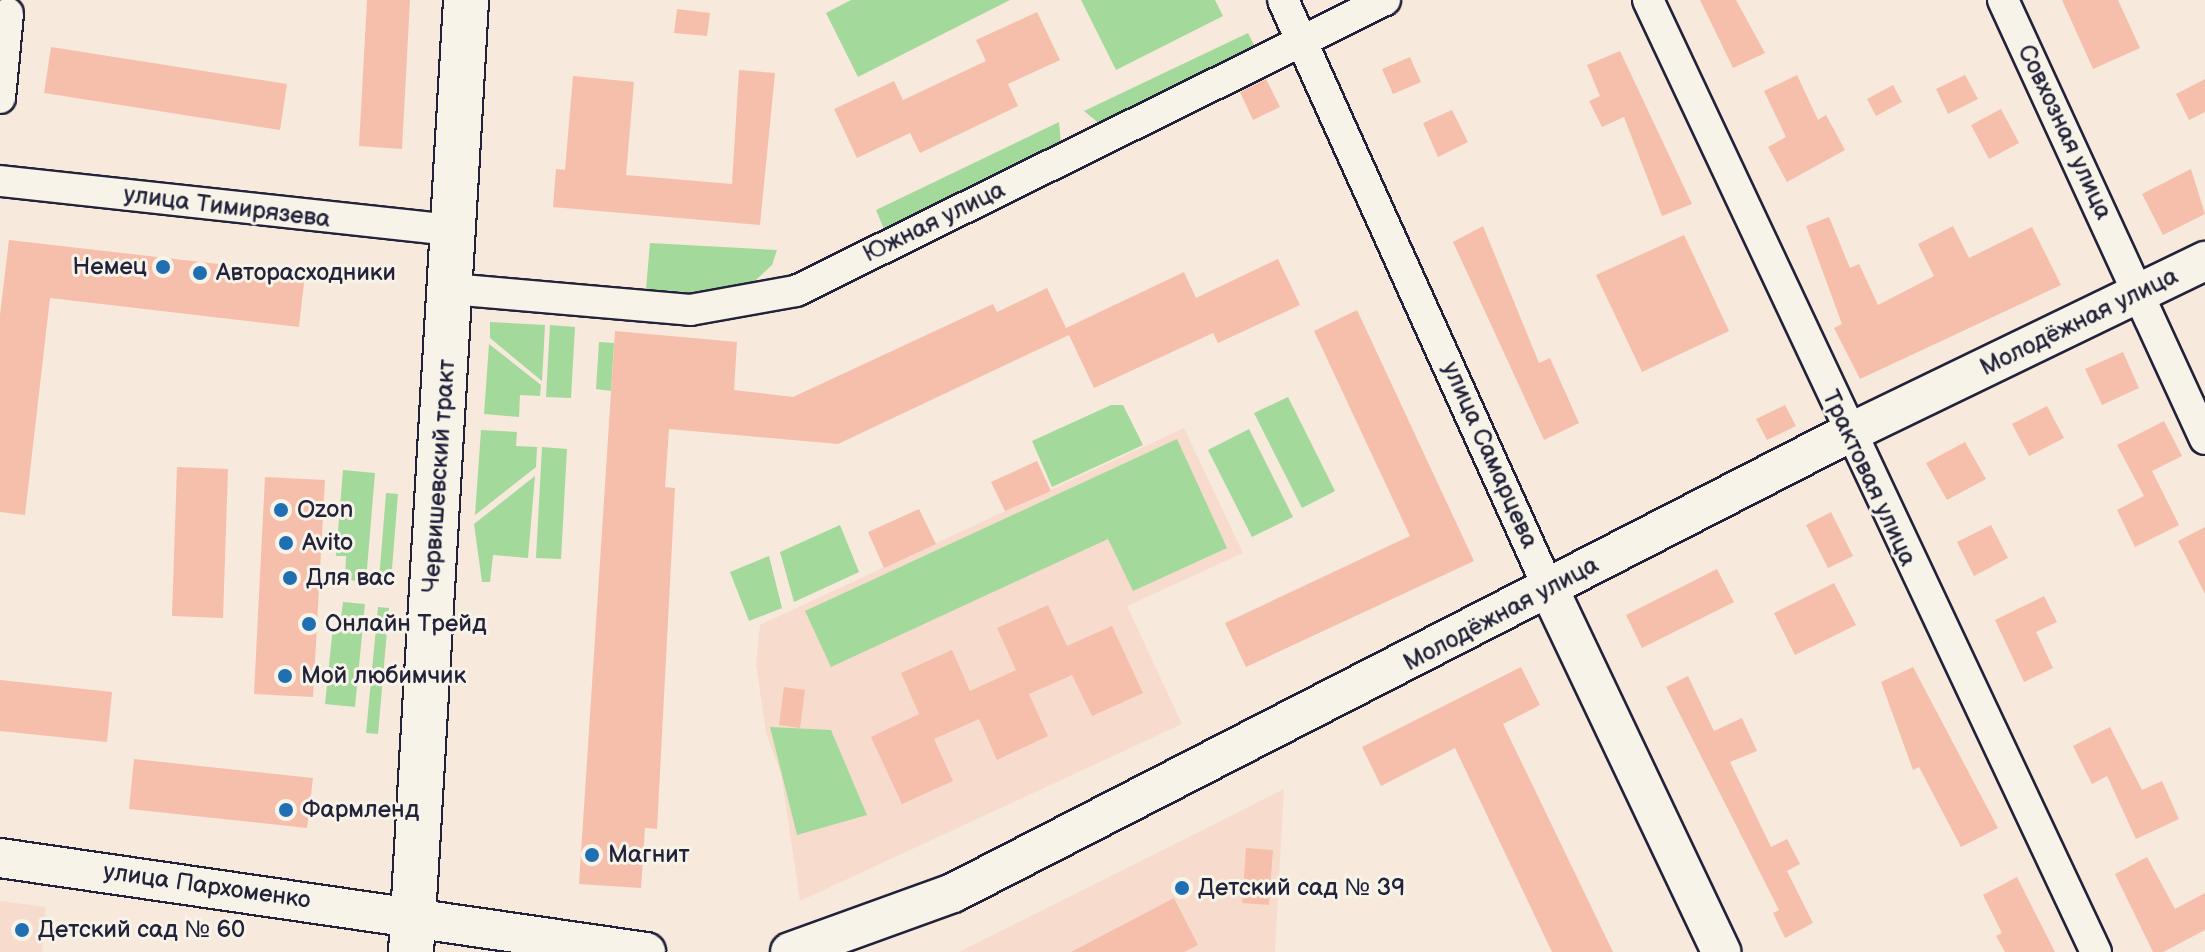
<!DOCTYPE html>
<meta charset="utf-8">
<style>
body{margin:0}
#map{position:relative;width:2205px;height:952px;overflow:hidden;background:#f7e9dc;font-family:"Balsamiq Sans",sans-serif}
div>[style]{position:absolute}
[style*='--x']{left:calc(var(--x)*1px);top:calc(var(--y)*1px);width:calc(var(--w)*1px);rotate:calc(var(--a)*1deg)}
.built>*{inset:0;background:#f7dccd}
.green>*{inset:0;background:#a4d99c}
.building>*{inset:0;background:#f6bfab}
.roads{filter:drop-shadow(2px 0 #22223b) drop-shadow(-2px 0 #22223b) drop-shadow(0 2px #22223b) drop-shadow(0 -2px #22223b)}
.minor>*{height:30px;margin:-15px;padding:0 15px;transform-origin:15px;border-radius:15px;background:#f7f3e8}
.tertiary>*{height:38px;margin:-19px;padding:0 19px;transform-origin:19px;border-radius:19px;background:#f7f3e8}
.primary>*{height:44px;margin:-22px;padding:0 22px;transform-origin:22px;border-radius:22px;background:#f7f3e8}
.dots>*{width:22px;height:22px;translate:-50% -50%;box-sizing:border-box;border:4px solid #f7f3e8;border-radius:50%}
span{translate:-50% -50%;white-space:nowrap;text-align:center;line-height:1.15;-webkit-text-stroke:6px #f7f3e8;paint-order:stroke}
.street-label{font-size:24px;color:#22223b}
.poi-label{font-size:24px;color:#22223b}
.right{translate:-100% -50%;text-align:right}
.left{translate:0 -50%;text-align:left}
</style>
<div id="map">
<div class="built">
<i style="clip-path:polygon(1184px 428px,1243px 553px,1127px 606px,1182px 724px,800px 901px,781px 774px,766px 733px,756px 664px,760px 625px)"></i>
<i style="clip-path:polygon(1284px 789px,1275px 952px,959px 952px,1213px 825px)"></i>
<i style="clip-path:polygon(0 901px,46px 907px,42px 952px,0 952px)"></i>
</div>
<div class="green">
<i style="clip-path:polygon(851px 0,1010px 0,858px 77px,826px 13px)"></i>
<i style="clip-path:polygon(1081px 0,1215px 0,1223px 16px,1116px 70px)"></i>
<i style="clip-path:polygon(1248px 33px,1256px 49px,1100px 124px,1084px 111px)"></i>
<i style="clip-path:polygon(1059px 122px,1061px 144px,884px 229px,876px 210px)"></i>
<i style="clip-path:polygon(650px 243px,777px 250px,772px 265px,745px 290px,724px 295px,646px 289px)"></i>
<i style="clip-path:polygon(490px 322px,545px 325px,542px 381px,490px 338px)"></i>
<i style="clip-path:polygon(550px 325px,575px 327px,571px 398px,546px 397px)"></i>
<i style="clip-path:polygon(599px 342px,614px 343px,611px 391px,596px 389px)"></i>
<i style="clip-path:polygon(489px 344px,541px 385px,540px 396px,520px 395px,519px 417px,484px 414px)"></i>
<i style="clip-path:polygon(1288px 397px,1335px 491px,1302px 508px,1254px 413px)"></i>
<i style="clip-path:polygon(1111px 405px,1123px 405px,1143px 445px,1052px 487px,1032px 441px)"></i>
<i style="clip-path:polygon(1249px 429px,1293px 517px,1252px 537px,1208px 450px)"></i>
<i style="clip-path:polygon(481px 430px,517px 432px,516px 446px,537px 447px,536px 467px,475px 515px)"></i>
<i style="clip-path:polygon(1177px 439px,1227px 548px,1133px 591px,1108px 539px,831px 667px,805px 611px)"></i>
<i style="clip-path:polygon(542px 447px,567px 449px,561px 559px,536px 558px)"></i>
<i style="clip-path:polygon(343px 470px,375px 473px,366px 581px,345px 580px,346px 556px,336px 556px)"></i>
<i style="clip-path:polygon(535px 476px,528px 558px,493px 555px,490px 582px,482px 582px,474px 524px)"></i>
<i style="clip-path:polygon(386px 493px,398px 494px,391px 581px,379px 580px)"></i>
<i style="clip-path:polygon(840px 525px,859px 572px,794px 602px,780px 552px)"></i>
<i style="clip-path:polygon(769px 556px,782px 608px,749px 621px,730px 572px)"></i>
<i style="clip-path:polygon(343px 602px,365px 604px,355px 707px,325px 704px,333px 626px,340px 626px)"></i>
<i style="clip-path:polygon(378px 607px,389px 608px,378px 734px,366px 733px)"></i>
<i style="clip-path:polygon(770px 727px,831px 730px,867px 815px,797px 835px)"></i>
</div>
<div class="building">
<i style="clip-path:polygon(367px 0,410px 0,402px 149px,359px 146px)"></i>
<i style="clip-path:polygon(1700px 0,1736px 0,1765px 53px,1733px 68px)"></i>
<i style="clip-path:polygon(2062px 0,2118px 0,2140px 48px,2093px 69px)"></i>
<i style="clip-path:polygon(677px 9px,710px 13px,707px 36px,674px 33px)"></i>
<i style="clip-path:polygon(1037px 12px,1060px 60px,1008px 84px,1018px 106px,920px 153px,910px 133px,857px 158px,834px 109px,894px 81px,903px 100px,986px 61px,976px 40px)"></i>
<i style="clip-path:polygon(51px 47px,287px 84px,280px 130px,44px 93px)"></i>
<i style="clip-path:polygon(1620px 51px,1692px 204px,1662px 216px,1624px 117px,1602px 127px,1589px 101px,1600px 96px,1587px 65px)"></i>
<i style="clip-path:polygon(1410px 57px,1421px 82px,1393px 94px,1382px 69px)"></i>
<i style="clip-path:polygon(739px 70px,775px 73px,760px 225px,553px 207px,556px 169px,565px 170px,573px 76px,634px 82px,626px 175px,732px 184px)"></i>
<i style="clip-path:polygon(1797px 75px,1818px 120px,1826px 115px,1845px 150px,1787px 182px,1768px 147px,1786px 137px,1764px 91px)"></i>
<i style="clip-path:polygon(1965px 75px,1978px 99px,1948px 114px,1936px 89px)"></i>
<i style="clip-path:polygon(1266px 79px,1280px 107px,1253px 120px,1240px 92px)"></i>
<i style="clip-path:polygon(2205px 79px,2205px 112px,2189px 120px,2176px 94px)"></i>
<i style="clip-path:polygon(1893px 85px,1902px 102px,1876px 116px,1867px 99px)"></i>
<i style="clip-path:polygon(2001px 109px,2019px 143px,1989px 159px,1971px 125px)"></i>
<i style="clip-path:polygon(1452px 110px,1468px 142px,1438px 157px,1423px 123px)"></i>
<i style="clip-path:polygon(2191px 169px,2205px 214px,2163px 235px,2142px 194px)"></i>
<i style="clip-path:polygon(1829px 217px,1850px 268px,1859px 264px,1878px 305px,1934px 276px,1918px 244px,1953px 226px,1969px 258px,2032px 227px,2061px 285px,1860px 379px,1834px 328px,1842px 324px,1806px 226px)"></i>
<i style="clip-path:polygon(1483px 226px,1539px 363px,1550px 358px,1579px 423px,1544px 440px,1453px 242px)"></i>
<i style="clip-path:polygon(1684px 235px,1729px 331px,1642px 372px,1596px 275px)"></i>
<i style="clip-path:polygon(9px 240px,305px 274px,299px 327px,50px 298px,25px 515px,0 512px,0 315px)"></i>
<i style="clip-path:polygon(1278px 259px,1300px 305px,1218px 343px,1213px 333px,1094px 388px,1069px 335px,838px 444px,669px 429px,665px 487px,675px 488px,657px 829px,645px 828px,641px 888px,579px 884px,615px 331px,737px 342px,734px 390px,793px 397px,993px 304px,997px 312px,1047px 288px,1066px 328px,1184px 272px,1196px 298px)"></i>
<i style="clip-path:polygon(1357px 310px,1474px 561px,1246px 667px,1225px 623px,1410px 536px,1314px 331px)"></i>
<i style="clip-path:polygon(2123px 352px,2139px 388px,2102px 405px,2085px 369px)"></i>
<i style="clip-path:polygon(1785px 405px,1796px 426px,1767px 440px,1756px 419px)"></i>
<i style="clip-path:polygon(2047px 406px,2064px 438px,2029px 456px,2012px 424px)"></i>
<i style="clip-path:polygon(2164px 421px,2182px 456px,2152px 471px,2179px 525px,2135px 547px,2117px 510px,2144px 496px,2117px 445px)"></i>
<i style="clip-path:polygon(1965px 442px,1986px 479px,1947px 500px,1926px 463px)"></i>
<i style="clip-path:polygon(1037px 461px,1051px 491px,1005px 511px,991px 482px)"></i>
<i style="clip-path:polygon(177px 467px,228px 469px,223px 618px,172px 616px)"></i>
<i style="clip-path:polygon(265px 477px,325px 480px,313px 697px,254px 694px)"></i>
<i style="clip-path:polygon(919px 509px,936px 544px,884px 568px,868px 532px)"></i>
<i style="clip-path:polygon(1831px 512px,1853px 556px,1828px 568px,1806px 525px)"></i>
<i style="clip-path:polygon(1991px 525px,2008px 558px,1974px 576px,1957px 542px)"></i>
<i style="clip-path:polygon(2205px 527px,2205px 594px,2178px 541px)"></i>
<i style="clip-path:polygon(1717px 569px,1734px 602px,1642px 648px,1626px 615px)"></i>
<i style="clip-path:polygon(1834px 583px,1856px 625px,1795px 655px,1774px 613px)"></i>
<i style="clip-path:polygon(2044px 596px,2057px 622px,2036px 632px,2053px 668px,2024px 682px,1995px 620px)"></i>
<i style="clip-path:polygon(1048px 605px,1067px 646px,1112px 626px,1143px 693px,1092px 716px,1072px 675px,1029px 694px,1048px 736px,997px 760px,979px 719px,934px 739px,953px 781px,902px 804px,871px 737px,919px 714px,901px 673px,952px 650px,970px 691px,1016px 670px,997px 628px)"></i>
<i style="clip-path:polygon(1521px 667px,1540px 705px,1503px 724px,1613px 952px,1552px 952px,1455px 748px,1381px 786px,1362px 747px)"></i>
<i style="clip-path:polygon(1913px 667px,1998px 828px,1961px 847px,1919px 767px,1913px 770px,1881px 682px)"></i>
<i style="clip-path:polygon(1688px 676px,1714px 731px,1742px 718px,1757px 751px,1730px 762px,1771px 847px,1787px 839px,1800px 864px,1787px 871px,1813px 923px,1785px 938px,1773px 913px,1779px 910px,1666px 687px)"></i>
<i style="clip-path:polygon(0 680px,112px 692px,107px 742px,0 731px)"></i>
<i style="clip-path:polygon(784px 687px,805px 690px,800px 728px,779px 725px)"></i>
<i style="clip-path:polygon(2110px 727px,2142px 790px,2162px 781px,2179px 819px,2136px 839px,2107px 776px,2092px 784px,2073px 746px)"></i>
<i style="clip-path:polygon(134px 759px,313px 778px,307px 828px,129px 809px)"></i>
<i style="clip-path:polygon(1246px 848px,1273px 850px,1269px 905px,1242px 903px)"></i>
<i style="clip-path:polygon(2147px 857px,2175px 909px,2205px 893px,2205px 930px,2163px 952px,2153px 952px,2115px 874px)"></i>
<i style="clip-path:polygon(2017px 877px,2028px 899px,2055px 952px,2005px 952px,1996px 936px,2002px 933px,1983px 895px)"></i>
<i style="clip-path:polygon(1174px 898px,1198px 945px,1184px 952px,1071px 952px)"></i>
</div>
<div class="roads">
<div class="minor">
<i style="--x:1283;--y:0;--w:646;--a:65.7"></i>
<i style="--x:1648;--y:0;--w:1052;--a:64.8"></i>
<i style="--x:2003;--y:0;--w:483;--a:65.3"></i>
<i style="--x:0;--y:98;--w:85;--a:-84.6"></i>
<i style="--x:0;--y:181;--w:457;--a:6.2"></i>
<i style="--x:451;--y:289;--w:240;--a:5"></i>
<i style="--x:690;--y:310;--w:108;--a:-10.2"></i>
<i style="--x:796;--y:291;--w:657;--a:-26.29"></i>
</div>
<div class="tertiary">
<i style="--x:1549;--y:589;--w:402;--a:64.6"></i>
<i style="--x:0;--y:858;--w:653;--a:8.28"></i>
<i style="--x:790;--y:952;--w:173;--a:-19.9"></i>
<i style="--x:953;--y:893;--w:1005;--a:-27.18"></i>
<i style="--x:1847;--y:434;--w:398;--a:-25.8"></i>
</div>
<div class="primary">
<i style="--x:411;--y:952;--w:954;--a:-86.69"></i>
</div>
</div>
<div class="dots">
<i style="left:163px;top:267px;background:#1f6fb2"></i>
<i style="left:200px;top:273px;background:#1f6fb2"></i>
<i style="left:281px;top:510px;background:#1f6fb2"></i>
<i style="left:286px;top:543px;background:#1f6fb2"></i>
<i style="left:290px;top:578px;background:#1f6fb2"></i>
<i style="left:309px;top:624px;background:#1f6fb2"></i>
<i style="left:285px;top:676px;background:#1f6fb2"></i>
<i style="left:286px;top:810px;background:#1f6fb2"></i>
<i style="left:592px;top:855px;background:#1f6fb2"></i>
<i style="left:1182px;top:888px;background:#1f6fb2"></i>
<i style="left:22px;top:930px;background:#1f6fb2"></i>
</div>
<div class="street-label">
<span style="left:2065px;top:132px;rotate:65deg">Совхозная улица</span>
<span style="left:227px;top:207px;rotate:7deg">улица Тимирязева</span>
<span style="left:934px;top:222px;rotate:-26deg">Южная улица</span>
<span style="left:2079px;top:322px;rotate:-26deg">Молодёжная улица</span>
<span style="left:1490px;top:455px;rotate:66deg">улица Самарцева</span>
<span style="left:439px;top:476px;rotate:-86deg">Червишевский тракт</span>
<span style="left:1869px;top:478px;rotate:65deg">Трактовая улица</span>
<span style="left:1501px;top:614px;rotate:-28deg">Молодёжная улица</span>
<span style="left:207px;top:886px;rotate:8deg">улица Пархоменко</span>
</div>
<div class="poi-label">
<span class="right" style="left:147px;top:267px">Немец</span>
<span class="left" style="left:216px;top:273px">Авторасходники</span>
<span class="left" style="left:297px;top:510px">Ozon</span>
<span class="left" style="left:302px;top:543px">Avito</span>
<span class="left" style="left:306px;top:578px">Для вас</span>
<span class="left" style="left:325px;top:624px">Онлайн Трейд</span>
<span class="left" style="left:301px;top:676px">Мой любимчик</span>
<span class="left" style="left:302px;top:810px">Фармленд</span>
<span class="left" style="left:608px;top:855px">Магнит</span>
<span class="left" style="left:1198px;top:888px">Детский сад № 39</span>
<span class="left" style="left:38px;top:930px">Детский сад № 60</span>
</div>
</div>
